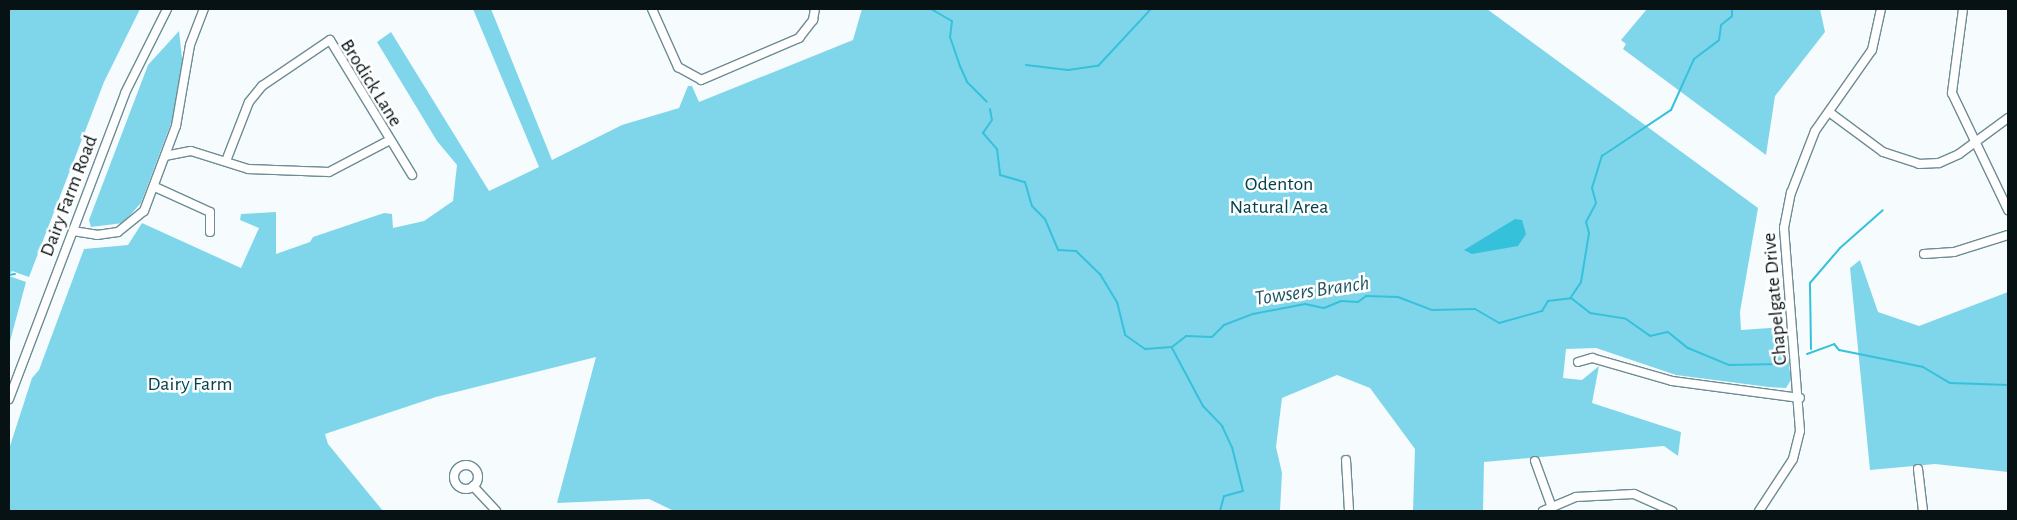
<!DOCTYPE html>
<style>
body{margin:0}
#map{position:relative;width:2017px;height:520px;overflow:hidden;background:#f6fcfe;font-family:"Alegreya Sans",sans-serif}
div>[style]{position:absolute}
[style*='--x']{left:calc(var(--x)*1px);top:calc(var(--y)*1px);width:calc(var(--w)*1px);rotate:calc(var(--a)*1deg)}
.green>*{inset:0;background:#7fd6ea}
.water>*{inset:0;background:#36c1db}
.stream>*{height:2px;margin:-1px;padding:0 1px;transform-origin:1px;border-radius:1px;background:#36c1db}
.roads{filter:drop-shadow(1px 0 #6d8c94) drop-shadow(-1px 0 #6d8c94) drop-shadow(0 1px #6d8c94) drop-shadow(0 -1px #6d8c94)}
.minor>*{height:8px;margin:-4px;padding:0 4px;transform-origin:4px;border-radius:4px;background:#fff}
.minor>.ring{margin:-4px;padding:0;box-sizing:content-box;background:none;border:8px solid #fff;border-radius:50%}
span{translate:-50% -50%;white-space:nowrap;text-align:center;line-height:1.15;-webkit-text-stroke:5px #fff;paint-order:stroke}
.street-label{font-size:20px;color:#061214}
.park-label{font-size:20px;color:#04424e}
.water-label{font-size:21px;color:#215864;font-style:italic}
.frame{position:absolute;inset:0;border:10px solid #061214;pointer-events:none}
</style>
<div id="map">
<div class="green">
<i style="clip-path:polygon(9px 9px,140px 9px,104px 82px,29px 277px,12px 271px,9px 276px,26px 282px,9px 345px)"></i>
<i style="clip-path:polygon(473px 9px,491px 9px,552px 160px,622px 125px,679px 108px,688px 86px,692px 86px,699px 102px,853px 40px,862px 9px,1487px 9px,1758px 208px,1740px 312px,1741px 330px,1784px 327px,1791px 380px,1786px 388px,1769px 387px,1676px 375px,1596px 348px,1566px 349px,1563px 378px,1582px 380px,1599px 366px,1592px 403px,1681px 432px,1678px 456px,1664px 446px,1484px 462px,1483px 511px,1413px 511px,1415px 449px,1370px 388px,1337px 375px,1282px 398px,1276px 447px,1282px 473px,1280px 511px,674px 511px,649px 499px,557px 503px,596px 357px,436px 397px,325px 434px,328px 444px,383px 511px,9px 511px,9px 449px,32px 378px,39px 370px,84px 249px,128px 245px,142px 223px,241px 268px,259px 228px,240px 220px,241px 214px,276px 212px,276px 254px,310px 242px,313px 237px,384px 213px,392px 214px,393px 228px,424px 221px,453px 201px,457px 165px,437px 141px,377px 42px,391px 32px,489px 191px,539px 167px)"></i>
<i style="clip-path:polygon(1647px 9px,1820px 9px,1825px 32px,1775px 96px,1766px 155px,1623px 49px,1626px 44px,1621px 40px)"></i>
<i style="clip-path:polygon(179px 31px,183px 67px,176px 110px,141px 203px,123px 223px,91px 227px,89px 220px,148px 65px)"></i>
<i style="clip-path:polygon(1860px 260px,1878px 312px,1919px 326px,2008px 292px,2008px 472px,1935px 464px,1870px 470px,1850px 268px)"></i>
</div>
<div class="water">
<i style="clip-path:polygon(1515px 219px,1522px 220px,1526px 234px,1518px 246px,1472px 254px,1464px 250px)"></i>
</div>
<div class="stream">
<i style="--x:931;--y:9;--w:24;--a:30"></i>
<i style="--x:952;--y:21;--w:16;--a:97"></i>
<i style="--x:950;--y:37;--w:31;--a:71"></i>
<i style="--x:960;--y:66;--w:17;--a:66"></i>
<i style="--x:967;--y:82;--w:28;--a:45"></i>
<i style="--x:1026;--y:65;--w:42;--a:6.8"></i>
<i style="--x:1068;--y:70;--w:30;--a:-8"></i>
<i style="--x:1098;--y:66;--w:78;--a:-47.1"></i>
<i style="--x:990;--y:109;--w:11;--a:80"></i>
<i style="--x:992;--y:120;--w:16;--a:125"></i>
<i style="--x:983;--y:133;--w:21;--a:49"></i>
<i style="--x:997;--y:149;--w:26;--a:83"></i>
<i style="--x:1000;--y:175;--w:26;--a:16"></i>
<i style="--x:1025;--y:182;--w:25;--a:74"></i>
<i style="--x:1032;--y:206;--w:18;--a:45"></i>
<i style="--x:1045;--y:219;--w:34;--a:67"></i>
<i style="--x:1058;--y:250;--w:18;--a:3"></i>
<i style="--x:1076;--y:251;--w:33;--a:44"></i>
<i style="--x:1100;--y:274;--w:33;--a:59"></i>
<i style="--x:1117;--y:302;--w:34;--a:76"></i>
<i style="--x:1125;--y:335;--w:24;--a:35"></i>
<i style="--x:1145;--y:349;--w:27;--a:-4"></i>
<i style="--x:1172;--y:347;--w:18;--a:-38"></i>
<i style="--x:1186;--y:336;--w:26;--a:2"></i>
<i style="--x:1212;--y:337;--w:17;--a:-45"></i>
<i style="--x:1224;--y:325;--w:31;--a:-21"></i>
<i style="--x:1253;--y:314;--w:53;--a:-10.9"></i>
<i style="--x:1305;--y:304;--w:19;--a:12"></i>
<i style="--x:1324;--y:308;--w:18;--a:-22"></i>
<i style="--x:1341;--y:301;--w:17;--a:3"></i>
<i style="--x:1358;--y:302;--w:10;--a:-37"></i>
<i style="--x:1366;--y:296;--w:32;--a:2"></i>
<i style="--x:1398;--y:297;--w:36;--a:21"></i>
<i style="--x:1432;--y:310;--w:43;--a:-1.3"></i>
<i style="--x:1475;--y:309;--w:28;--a:30"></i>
<i style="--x:1499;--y:323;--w:45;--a:-15.6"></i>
<i style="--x:1542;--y:311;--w:12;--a:-59"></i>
<i style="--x:1548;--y:301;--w:23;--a:-7"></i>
<i style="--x:1571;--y:298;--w:24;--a:38"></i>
<i style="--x:1590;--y:313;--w:36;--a:9"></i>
<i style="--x:1626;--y:319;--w:29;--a:35"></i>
<i style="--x:1650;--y:336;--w:18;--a:-13"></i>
<i style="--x:1668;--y:332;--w:26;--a:39"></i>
<i style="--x:1688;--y:348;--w:44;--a:22.5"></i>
<i style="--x:1729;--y:365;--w:51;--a:-1.1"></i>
<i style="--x:9;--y:275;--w:6;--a:-9"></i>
<i style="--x:1571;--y:297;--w:18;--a:-56"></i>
<i style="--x:1581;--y:282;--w:50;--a:-80.7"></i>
<i style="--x:1589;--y:233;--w:11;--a:-105"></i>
<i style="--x:1586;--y:222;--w:21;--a:-62"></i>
<i style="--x:1596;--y:203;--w:16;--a:-105"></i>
<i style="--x:1592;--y:188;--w:34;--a:-73"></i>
<i style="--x:1602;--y:156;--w:83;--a:-33.7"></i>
<i style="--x:1671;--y:110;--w:56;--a:-65.7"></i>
<i style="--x:1694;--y:59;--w:31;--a:-37"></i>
<i style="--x:1719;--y:40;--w:15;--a:-82"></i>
<i style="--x:1721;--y:25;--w:14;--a:-39"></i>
<i style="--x:1732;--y:16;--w:7;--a:-90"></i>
<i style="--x:1172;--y:348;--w:66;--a:61.9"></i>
<i style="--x:1203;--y:406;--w:28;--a:46"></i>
<i style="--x:1222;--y:426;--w:23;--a:65"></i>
<i style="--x:1232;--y:447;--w:45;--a:76"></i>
<i style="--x:1243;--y:491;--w:20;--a:165"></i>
<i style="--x:1224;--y:496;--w:16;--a:105"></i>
<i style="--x:1811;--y:349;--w:66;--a:-90.9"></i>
<i style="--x:1810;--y:283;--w:46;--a:-49.4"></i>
<i style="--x:1840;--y:248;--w:57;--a:-41.5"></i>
<i style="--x:1807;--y:354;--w:29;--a:-20"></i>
<i style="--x:1834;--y:344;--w:8;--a:50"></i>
<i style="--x:1839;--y:350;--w:86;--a:11.4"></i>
<i style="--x:1923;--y:367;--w:31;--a:31"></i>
<i style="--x:1950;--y:383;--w:58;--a:2"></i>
</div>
<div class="roads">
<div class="minor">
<i style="--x:652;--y:9;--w:64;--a:65.9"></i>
<i style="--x:678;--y:67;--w:26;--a:29"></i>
<i style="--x:701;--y:80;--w:107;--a:-23.2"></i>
<i style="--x:799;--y:38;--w:23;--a:-52"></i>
<i style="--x:813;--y:20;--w:11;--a:-80"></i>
<i style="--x:1963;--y:9;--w:85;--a:97.5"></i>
<i style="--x:1952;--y:93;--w:130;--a:64.4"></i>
<i style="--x:1829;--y:112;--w:67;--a:36.5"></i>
<i style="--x:1883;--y:152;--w:38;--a:18"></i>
<i style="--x:1919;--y:164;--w:20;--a:-3"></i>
<i style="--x:1939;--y:163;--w:22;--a:-24"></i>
<i style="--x:1959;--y:154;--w:61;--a:-36.3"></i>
<i style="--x:165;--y:156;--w:26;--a:-11"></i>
<i style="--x:191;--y:151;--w:60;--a:17.5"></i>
<i style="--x:248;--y:169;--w:81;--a:2.1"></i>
<i style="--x:329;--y:172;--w:67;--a:-27.7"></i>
<i style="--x:226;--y:161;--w:63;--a:-68.7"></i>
<i style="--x:249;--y:102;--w:21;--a:-51"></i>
<i style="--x:262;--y:86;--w:82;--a:-34.1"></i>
<i style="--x:330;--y:40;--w:158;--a:58.7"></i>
<i style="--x:155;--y:187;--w:60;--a:24.4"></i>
<i style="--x:210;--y:212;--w:20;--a:90"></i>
<i style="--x:73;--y:231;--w:24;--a:9"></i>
<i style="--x:97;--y:235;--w:21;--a:-8"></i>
<i style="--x:118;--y:232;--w:33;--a:-39"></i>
<i style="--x:144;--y:211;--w:91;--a:-69.4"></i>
<i style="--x:176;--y:126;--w:82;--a:-80.2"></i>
<i style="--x:190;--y:45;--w:39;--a:-69"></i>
<i style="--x:1924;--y:254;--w:30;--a:-4"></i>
<i style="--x:1954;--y:252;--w:57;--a:-17.5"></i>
<i style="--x:1578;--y:362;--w:15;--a:-16"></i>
<i style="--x:1592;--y:358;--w:83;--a:16"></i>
<i style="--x:1672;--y:381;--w:129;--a:7.6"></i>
<i style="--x:9;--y:399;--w:327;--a:-69.2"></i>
<i style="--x:125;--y:93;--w:94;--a:-63.4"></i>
<i style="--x:1346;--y:460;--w:51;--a:86.6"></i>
<i style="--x:1535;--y:461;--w:47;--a:70"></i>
<i class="ring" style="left:454px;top:465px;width:16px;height:16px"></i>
<i style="--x:1918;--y:469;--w:42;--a:83.2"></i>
<i style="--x:473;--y:486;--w:34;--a:47"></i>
<i style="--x:1543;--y:511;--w:36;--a:-23"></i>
<i style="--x:1576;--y:497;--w:58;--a:-3"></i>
<i style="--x:1634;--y:494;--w:42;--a:24.1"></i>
<i style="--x:1759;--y:511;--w:62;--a:-56.8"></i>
<i style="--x:1793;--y:459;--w:29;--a:-76"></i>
<i style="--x:1800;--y:431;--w:204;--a:-94.5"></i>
<i style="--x:1784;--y:228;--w:36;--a:-79"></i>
<i style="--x:1791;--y:193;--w:66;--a:-68.8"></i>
<i style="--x:1815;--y:131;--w:99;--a:-54.9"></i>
<i style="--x:1872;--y:50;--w:42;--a:-77.6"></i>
</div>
</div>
<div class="street-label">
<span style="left:371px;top:83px;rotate:58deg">Brodick Lane</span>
<span style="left:69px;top:196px;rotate:-69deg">Dairy Farm Road</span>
<span style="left:1775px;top:299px;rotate:-95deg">Chapelgate Drive</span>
</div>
<div class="park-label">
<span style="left:1279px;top:196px">Odenton<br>Natural Area</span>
<span style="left:190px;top:384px">Dairy Farm</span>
</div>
<div class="water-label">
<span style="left:1312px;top:291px;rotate:-8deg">Towsers Branch</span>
</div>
<div class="frame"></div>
</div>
